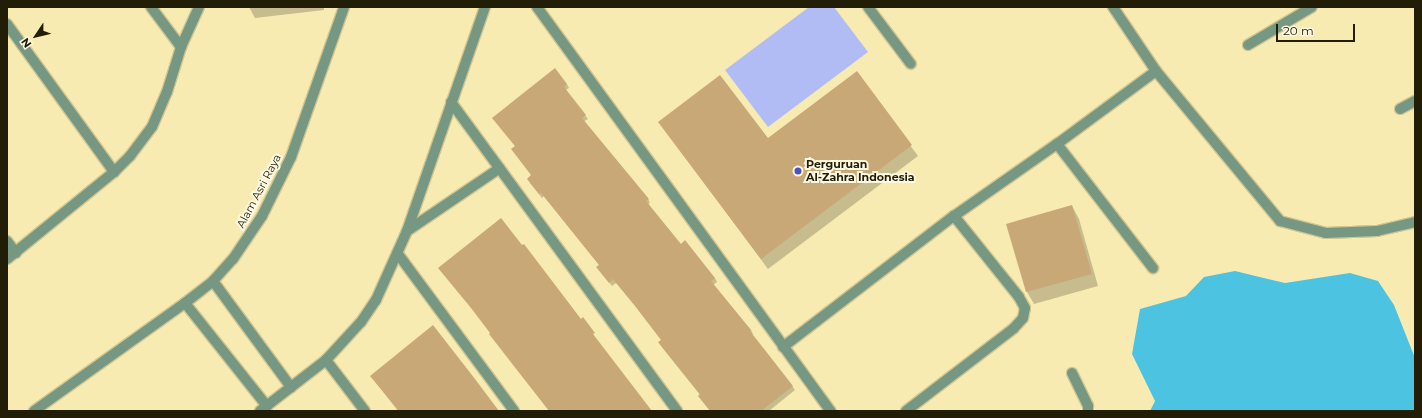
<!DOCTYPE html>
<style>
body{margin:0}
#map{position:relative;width:1422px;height:418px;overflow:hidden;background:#f8ebb1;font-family:Montserrat,sans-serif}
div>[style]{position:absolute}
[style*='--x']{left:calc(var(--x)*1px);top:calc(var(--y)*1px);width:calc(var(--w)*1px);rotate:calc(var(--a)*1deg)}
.green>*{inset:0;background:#b2bcf4}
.water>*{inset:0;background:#4cc4e1}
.shadow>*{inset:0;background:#0003}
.building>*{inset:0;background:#c9a877}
.roads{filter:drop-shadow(1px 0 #d1c692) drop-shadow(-1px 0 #d1c692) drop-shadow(0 1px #d1c692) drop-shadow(0 -1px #d1c692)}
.service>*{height:10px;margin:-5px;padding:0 5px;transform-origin:5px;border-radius:5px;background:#769882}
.minor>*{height:10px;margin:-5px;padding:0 5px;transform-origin:5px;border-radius:5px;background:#769882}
.dots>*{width:11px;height:11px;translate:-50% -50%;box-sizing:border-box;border:2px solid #fdf8e1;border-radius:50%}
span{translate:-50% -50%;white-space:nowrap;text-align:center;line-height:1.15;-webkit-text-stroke:4px #fdf8e1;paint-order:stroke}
.poi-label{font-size:11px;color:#221d06;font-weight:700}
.left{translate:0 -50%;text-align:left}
.street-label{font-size:11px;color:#221d06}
.frame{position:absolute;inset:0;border:8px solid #221d06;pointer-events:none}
.north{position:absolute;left:16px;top:16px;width:40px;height:40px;-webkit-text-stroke:3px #fdf8e1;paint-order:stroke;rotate:235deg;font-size:11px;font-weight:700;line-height:16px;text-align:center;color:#221d06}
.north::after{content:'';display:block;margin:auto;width:14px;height:18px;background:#221d06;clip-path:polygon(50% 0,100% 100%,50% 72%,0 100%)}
.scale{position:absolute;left:1276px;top:24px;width:79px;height:18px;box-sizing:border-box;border:2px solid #221d06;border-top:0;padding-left:5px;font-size:12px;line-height:14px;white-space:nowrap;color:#221d06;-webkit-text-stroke:3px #fdf8e1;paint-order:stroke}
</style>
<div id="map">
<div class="green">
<i style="clip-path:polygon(809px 7px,834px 7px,868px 52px,768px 127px,725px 70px)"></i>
</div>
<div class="water">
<i style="clip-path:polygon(1235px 271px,1285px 283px,1350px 273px,1378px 281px,1394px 305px,1415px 358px,1415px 411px,1150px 411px,1155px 401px,1132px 354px,1140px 309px,1186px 296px,1204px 277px)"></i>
</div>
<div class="shadow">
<i style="clip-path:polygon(249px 7px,324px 7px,324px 10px,255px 18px)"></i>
<i style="clip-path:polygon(857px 73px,918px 156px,768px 269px,659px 122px,768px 140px)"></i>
<i style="clip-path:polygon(567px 84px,569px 88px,566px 90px,588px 119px,583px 122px,648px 199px,650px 203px,648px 204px,681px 245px,715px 278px,717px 282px,713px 285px,751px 330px,753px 334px,751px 335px,792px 386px,795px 390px,769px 411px,711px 411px,700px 395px,661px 346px,659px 343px,662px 340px,639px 310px,616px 283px,612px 286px,600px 271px,600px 266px,544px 196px,542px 198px,530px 183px,532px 176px,516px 147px,496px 122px)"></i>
<i style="clip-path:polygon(1072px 206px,1079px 219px,1098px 286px,1034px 304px,1027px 292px)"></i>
<i style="clip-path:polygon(374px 380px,497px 411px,398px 411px)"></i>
</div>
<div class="building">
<i style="clip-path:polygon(555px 68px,567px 84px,564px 87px,586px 115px,582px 118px,649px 199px,646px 201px,681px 244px,685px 240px,715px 278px,711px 281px,751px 330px,750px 331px,793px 386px,761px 411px,710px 411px,698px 396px,700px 394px,658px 342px,661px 340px,635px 306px,613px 279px,609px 283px,596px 267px,599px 265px,541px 193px,539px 194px,527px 179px,531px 175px,511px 149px,515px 146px,492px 118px)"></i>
<i style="clip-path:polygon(857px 71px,912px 145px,761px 259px,658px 122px,720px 75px,768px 138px)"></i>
<i style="clip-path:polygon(1072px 205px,1092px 274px,1026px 292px,1006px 224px)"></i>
<i style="clip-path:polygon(501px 218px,522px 245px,524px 244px,581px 319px,583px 317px,595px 333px,593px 334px,652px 411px,549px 411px,489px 334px,490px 333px,471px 308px,438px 268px)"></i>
<i style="clip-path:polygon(433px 325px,475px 379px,499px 411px,399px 411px,370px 376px)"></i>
</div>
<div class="roads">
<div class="service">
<i style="--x:868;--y:7;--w:71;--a:53"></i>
</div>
<div class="minor">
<i style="--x:151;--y:7;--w:50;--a:53.1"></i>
<i style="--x:537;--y:7;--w:500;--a:54"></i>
<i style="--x:1113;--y:7;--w:77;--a:56.1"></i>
<i style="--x:1156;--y:71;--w:195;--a:50.4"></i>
<i style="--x:1280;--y:221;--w:48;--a:14.6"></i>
<i style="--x:1326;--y:233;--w:51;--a:-2.2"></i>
<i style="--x:1377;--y:231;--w:39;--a:-13"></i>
<i style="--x:7;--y:24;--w:183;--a:54.1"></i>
<i style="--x:1248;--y:45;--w:74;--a:-30.7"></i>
<i style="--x:451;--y:102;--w:383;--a:53.8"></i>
<i style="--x:1400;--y:109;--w:17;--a:-28"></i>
<i style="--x:1057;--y:144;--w:157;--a:52.3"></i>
<i style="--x:407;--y:231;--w:112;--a:-34.1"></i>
<i style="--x:7;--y:241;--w:15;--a:53"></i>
<i style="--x:398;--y:254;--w:195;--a:53.5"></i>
<i style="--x:7;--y:259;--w:138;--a:-39.1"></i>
<i style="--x:114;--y:172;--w:23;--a:-45"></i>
<i style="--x:130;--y:156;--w:36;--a:-53"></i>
<i style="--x:152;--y:127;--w:38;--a:-67"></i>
<i style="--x:167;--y:92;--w:47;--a:-72.7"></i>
<i style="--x:181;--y:47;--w:44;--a:-65.8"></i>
<i style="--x:213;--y:281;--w:132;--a:53.7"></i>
<i style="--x:185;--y:303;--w:132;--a:51.5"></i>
<i style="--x:783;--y:347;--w:215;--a:-37.5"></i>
<i style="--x:954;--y:216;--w:126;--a:-35"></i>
<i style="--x:1057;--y:144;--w:123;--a:-36.4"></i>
<i style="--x:326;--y:360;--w:64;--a:52.6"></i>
<i style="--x:1072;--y:373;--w:37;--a:64"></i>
<i style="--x:1088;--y:406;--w:5;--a:90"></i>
<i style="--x:34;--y:411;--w:186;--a:-35.6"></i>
<i style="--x:185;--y:303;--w:36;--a:-38"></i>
<i style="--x:213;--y:281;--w:30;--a:-48"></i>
<i style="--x:233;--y:259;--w:52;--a:-56"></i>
<i style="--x:262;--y:216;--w:66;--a:-63.8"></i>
<i style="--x:291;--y:157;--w:159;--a:-70.5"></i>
<i style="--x:260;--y:411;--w:83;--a:-37.7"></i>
<i style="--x:326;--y:360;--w:52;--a:-47.4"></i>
<i style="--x:361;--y:322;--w:27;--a:-56"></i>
<i style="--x:376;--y:300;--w:76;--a:-65.8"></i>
<i style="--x:407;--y:231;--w:237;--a:-70.8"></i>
<i style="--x:906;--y:411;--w:136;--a:-37.5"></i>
<i style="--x:1014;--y:328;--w:13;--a:-48"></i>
<i style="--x:1023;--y:318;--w:10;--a:-79"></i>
<i style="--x:1025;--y:308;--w:13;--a:-119"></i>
<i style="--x:1019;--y:297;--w:104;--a:-128.7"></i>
</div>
</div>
<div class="dots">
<i style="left:798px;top:171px;background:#4e50c6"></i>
</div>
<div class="poi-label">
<span class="left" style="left:806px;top:171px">Perguruan<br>Al-Zahra Indonesia</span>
</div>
<div class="street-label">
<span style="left:259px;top:191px;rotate:-62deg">Alam Asri Raya</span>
</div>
<div class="frame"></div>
<div class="north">N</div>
<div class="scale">20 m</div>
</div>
